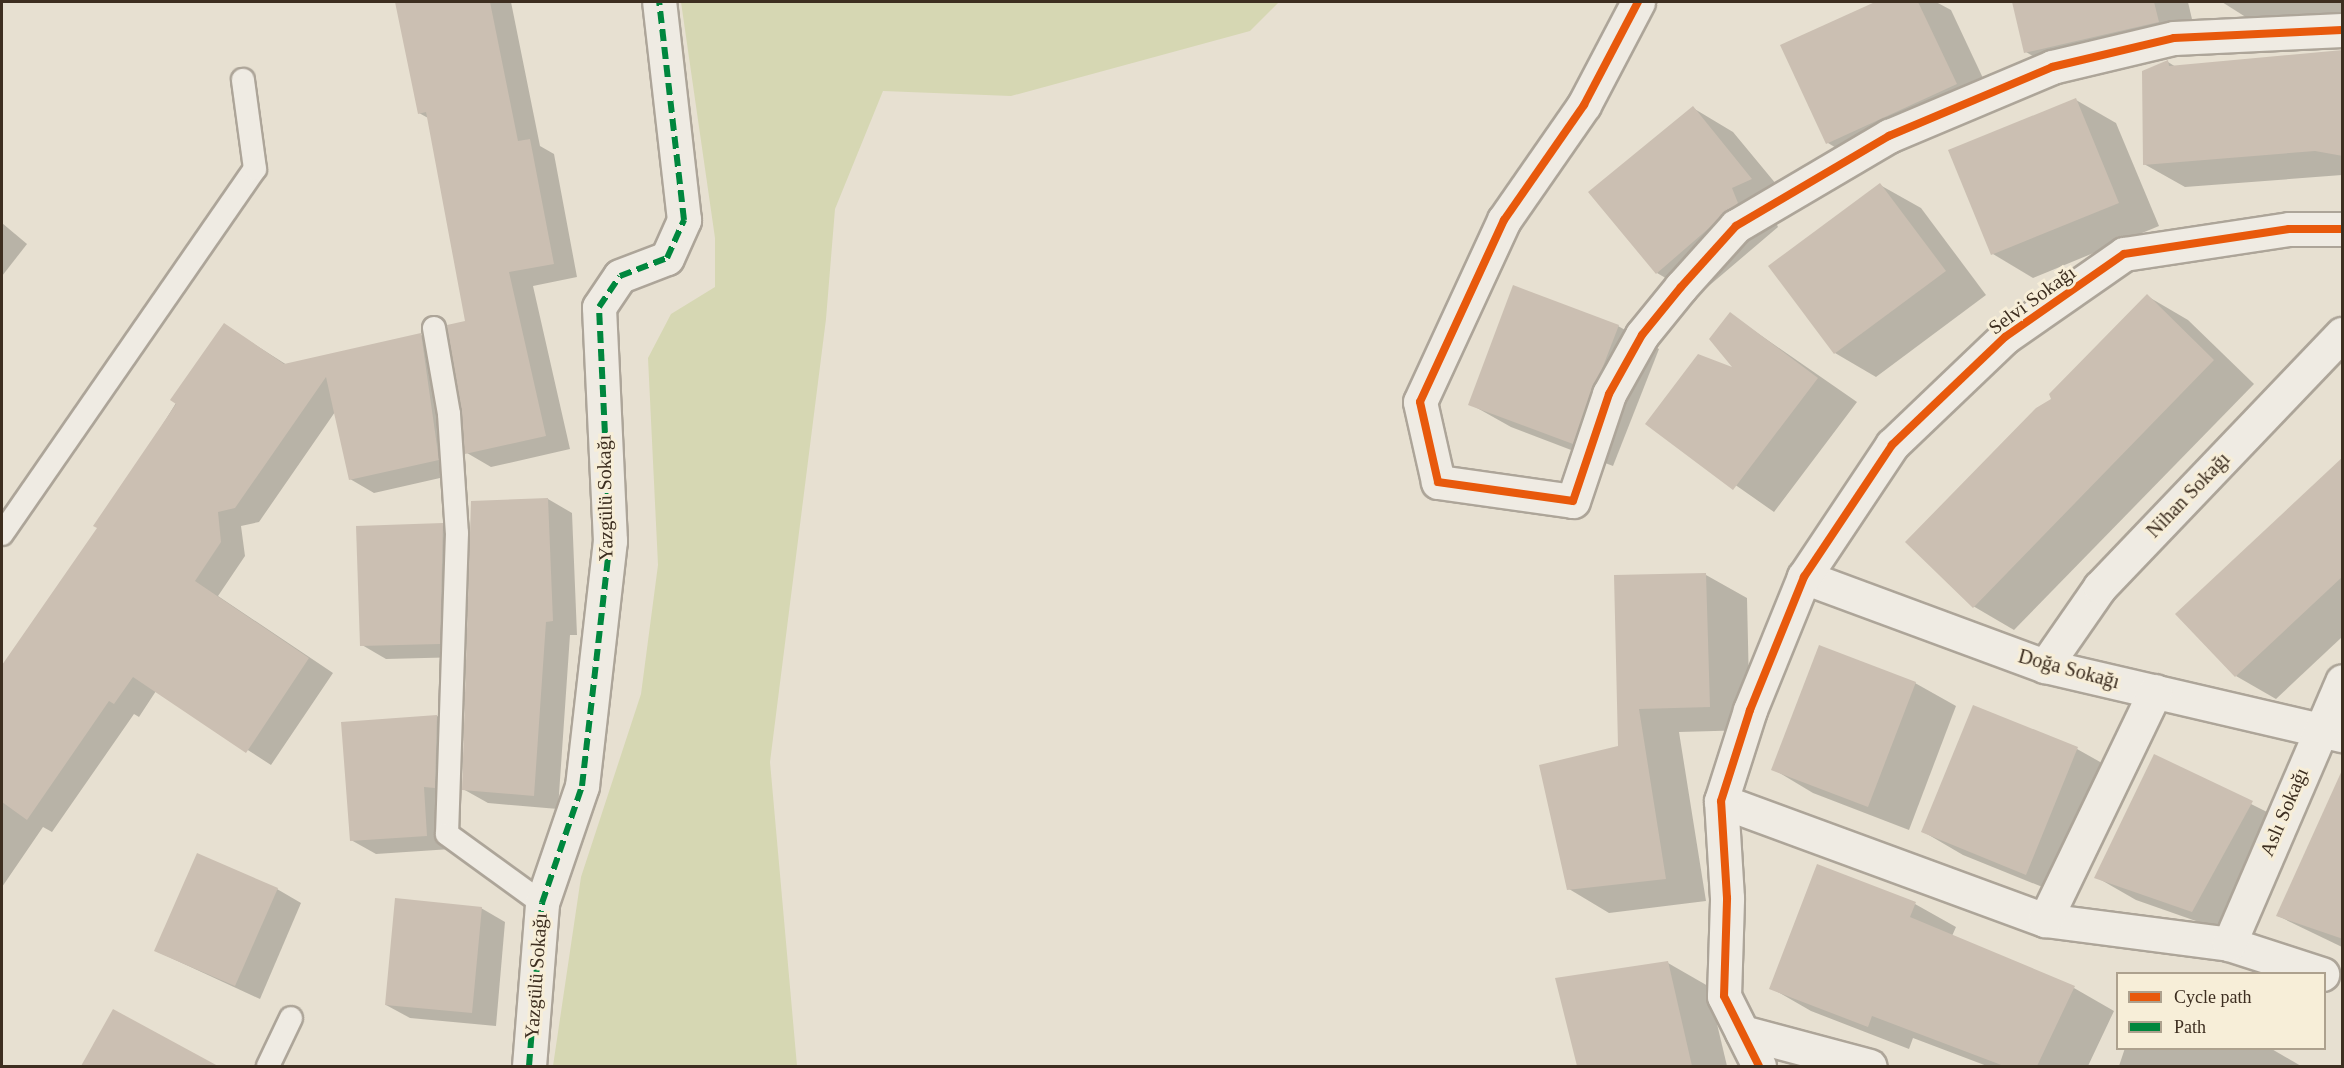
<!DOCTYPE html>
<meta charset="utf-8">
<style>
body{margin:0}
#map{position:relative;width:2344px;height:1068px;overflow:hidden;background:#e7e0d1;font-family:"Times New Roman",serif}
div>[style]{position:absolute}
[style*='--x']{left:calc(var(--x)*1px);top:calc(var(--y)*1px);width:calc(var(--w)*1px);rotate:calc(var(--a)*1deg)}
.green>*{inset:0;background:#d6d7b3}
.shadow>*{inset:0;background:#0003}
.building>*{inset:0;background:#cbbfb2}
.roads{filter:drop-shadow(2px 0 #ada599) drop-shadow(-2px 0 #ada599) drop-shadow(0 2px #ada599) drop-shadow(0 -2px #ada599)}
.lane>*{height:22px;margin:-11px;padding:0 11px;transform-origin:11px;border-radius:11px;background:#efebe3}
.street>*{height:33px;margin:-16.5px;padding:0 16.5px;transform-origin:16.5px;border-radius:16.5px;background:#efebe3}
.quiet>*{height:6px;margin-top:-3px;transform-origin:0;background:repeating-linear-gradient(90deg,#00873e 0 12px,transparent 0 18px)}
.cycleway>*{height:8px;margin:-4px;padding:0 4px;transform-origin:4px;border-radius:4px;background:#e8590c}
span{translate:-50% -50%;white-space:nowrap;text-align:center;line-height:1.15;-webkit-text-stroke:6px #f7eed8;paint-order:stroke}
.street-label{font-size:20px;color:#3d2e20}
.frame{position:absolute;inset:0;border:3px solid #3d2e20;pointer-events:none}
.legend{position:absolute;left:2116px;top:972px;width:210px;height:78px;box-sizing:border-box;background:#f7eed8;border:2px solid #ada18e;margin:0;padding:8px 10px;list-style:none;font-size:18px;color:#3d2e20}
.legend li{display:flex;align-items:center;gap:12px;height:30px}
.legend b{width:30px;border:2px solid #ada18e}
</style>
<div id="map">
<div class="green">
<i style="clip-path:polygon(681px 2px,1279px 2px,1250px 31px,1011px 96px,883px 91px,835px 209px,826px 319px,770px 762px,797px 1066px,553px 1066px,581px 877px,641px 694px,658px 565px,648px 358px,671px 314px,715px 287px,715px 238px)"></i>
</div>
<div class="shadow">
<i style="clip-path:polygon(397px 2px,511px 2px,540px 146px,554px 154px,577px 277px,533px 286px,570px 449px,491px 467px,467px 453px,467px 322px,428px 118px,419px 113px)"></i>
<i style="clip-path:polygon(1879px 2px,1936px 2px,1951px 10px,1997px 108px,1868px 167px,1828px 143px,1782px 46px)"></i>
<i style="clip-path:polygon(2014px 2px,2188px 2px,2198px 45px,2066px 76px,2026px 52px)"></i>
<i style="clip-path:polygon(2222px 2px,2342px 2px,2342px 29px,2263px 28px)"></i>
<i style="clip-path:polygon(2342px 52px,2342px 175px,2185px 187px,2144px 164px,2168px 62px,2176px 67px)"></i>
<i style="clip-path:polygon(2076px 100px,2116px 123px,2159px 226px,2033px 278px,1993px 254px,1950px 151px)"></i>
<i style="clip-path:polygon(1693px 108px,1733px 132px,1791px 202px,1771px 211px,1778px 227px,1697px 296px,1657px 273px)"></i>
<i style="clip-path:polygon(1880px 185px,1921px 208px,1986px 295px,1876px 377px,1835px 353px,1771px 267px)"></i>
<i style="clip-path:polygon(2px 223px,27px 244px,2px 276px)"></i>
<i style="clip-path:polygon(2147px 296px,2188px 320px,2254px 384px,2014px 630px,1973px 606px,2053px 400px)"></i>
<i style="clip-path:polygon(1730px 314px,1857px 402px,1774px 512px,1647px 423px,1737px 370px)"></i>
<i style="clip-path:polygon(224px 325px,287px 365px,421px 335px,445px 349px,462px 473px,374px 493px,350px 479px,335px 412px,259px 522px,241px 526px,245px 556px,218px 596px,333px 673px,271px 765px,156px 691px,139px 717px,134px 714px,52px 832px,43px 827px,2px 887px,2px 668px,99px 528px)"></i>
<i style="clip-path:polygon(1618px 326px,1659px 349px,1613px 466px,1511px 427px,1470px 404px)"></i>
<i style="clip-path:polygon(2342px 459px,2342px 637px,2276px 699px,2236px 676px)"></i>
<i style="clip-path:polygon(548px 499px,572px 513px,577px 635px,570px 635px,558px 809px,488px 803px,463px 789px)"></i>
<i style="clip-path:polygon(442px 525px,467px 539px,464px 657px,386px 659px,362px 645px)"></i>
<i style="clip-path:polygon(1706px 575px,1747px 598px,1750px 730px,1679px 732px,1706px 901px,1609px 913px,1569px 889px,1619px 747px)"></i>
<i style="clip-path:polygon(1915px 683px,1956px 706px,1909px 830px,1813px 793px,1773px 769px)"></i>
<i style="clip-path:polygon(437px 716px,461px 730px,451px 849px,376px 854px,351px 840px,343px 723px)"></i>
<i style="clip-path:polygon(2077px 749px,2118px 772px,2067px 897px,1963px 855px,1922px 831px)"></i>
<i style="clip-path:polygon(2155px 756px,2293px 825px,2233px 934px,2136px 900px,2096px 877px)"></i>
<i style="clip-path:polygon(2342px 794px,2342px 947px,2278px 916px)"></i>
<i style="clip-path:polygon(277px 889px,301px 903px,260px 999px,156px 951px)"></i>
<i style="clip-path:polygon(1915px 904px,1956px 927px,1952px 936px,2074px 988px,2114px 1011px,2088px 1066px,1987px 1066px,1913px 1038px,1909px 1049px,1811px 1011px,1771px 988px)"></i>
<i style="clip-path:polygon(481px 908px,505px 922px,496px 1026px,410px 1018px,386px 1005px)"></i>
<i style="clip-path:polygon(1668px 963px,1708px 986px,1727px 1066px,1579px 1066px,1557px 980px)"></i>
<i style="clip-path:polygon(113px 1011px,193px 1055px,214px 1066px,83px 1066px)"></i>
<i style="clip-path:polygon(2125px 1048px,2270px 1048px,2301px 1066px,2119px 1066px)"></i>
</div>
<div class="building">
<i style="clip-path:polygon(395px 2px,490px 2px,518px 141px,530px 139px,554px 264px,509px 272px,546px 436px,465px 454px,447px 325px,465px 321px,426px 112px,418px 114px)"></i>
<i style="clip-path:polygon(1875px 2px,1918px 2px,1957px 84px,1826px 144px,1780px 45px)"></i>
<i style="clip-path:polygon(2012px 2px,2154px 2px,2159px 22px,2024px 53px)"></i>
<i style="clip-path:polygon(2343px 50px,2343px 156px,2315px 151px,2143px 165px,2142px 71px,2168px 60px,2169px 66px)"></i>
<i style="clip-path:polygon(2076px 98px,2119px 203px,1991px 255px,1948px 150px)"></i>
<i style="clip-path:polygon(1693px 106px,1752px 179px,1732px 188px,1738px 203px,1656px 274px,1588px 192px)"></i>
<i style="clip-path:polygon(1880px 183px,1946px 271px,1834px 354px,1768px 266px)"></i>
<i style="clip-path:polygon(1513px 285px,1619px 325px,1573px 444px,1468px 405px)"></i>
<i style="clip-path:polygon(2147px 294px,2214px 360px,1973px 608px,1905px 542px,2036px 408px,2051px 399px,2049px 394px)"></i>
<i style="clip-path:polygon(1730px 312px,1818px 378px,1733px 490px,1645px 424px,1698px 354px,1732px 367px,1709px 339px)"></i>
<i style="clip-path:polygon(224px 323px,284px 364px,421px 333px,439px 460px,349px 480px,326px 377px,235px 508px,218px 512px,221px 542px,195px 581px,309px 658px,246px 753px,133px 677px,114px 704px,109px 701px,27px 820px,2px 802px,2px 665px,97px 528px,93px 526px,176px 404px,170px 400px)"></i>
<i style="clip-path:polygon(2343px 457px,2343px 576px,2235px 677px,2175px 614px)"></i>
<i style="clip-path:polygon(548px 498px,553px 621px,546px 622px,534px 796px,462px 790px,471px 501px)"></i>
<i style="clip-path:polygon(443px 523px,440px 644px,360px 646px,356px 526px)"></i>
<i style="clip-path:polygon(1706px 573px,1710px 707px,1639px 709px,1666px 879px,1567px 890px,1539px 765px,1618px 746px,1614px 575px)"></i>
<i style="clip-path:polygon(1819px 645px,1916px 682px,1868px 807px,1771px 770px)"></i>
<i style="clip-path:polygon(1973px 705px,2078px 747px,2026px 875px,1921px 832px)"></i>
<i style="clip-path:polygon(437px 715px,435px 788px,424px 787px,427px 836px,350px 841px,341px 722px)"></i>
<i style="clip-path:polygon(2154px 754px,2253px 801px,2192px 912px,2094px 878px)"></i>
<i style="clip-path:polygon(2343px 768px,2343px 939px,2276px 916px)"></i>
<i style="clip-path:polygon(197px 853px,278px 888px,235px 986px,154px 951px)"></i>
<i style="clip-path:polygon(1817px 864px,1916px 902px,1910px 917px,2075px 986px,2037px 1066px,2004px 1066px,1872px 1016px,1868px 1027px,1769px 989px)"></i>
<i style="clip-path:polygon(395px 898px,482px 907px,472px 1013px,385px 1005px)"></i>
<i style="clip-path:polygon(1668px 961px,1692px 1066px,1577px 1066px,1555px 978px)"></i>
<i style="clip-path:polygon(113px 1009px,218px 1066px,81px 1066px)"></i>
</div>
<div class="roads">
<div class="lane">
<i style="--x:434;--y:328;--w:87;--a:80.1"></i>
<i style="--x:449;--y:414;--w:119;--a:86.2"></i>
<i style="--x:457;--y:533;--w:301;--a:91.9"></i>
<i style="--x:447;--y:834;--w:117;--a:36"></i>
<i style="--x:2;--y:534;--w:444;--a:-55.3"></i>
<i style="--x:255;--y:169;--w:90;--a:-97.7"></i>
<i style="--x:268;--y:1066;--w:53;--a:-64.4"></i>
</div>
<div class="street">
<i style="--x:1638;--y:2;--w:116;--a:117.7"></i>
<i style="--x:1584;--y:105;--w:140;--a:124.8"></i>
<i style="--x:1504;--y:220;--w:200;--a:114.8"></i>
<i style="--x:1420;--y:402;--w:82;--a:77.3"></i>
<i style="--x:1438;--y:482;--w:136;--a:8"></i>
<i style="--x:1573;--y:501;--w:113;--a:-71.4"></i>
<i style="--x:1609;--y:394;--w:68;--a:-60.8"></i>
<i style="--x:1642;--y:335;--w:62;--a:-50.9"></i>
<i style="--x:1681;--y:287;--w:82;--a:-48"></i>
<i style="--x:1736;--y:226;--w:178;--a:-30.5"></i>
<i style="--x:1889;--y:136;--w:177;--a:-22.9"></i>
<i style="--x:2052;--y:67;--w:125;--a:-13.4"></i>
<i style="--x:2174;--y:38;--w:168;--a:-2.7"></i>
<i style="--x:1804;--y:577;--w:257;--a:20.3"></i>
<i style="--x:2045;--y:666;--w:305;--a:13.1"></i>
<i style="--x:2045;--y:666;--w:96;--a:-55.2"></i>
<i style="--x:2100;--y:587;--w:350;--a:-46.3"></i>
<i style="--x:1721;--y:801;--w:345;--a:20.2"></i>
<i style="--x:2045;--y:920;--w:186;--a:7.4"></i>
<i style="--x:2229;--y:944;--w:98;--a:17.9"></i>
<i style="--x:2045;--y:920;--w:254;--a:-64.3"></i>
<i style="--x:2229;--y:944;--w:286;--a:-66.7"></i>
<i style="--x:1742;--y:1032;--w:132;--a:14.9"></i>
<i style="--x:529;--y:1066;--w:164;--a:-85.4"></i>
<i style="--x:542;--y:903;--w:124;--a:-71.1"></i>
<i style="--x:582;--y:786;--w:247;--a:-83.5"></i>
<i style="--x:610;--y:541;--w:234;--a:-92.7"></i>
<i style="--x:599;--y:307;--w:37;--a:-56"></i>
<i style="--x:620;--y:276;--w:50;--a:-21"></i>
<i style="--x:667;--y:258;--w:42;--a:-65.9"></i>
<i style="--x:684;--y:220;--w:219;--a:-96.5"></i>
<i style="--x:1759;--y:1066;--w:78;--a:-116.6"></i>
<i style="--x:1724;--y:996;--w:98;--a:-88.2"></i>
<i style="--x:1727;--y:898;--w:97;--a:-93.5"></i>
<i style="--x:1721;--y:801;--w:96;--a:-72.3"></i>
<i style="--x:1750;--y:710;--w:144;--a:-67.9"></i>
<i style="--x:1804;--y:577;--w:159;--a:-56.3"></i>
<i style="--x:1892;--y:445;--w:156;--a:-43.7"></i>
<i style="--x:2005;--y:337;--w:145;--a:-34.9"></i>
<i style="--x:2124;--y:254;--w:167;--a:-8.6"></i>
<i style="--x:2289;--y:229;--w:53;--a:0"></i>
</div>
</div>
<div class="quiet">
<i style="--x:529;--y:1066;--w:164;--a:-85.4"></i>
<i style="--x:542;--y:903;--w:124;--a:-71.1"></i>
<i style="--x:582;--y:786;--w:247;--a:-83.5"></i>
<i style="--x:610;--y:541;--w:234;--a:-92.7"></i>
<i style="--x:599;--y:307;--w:37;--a:-56"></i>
<i style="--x:620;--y:276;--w:50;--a:-21"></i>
<i style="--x:667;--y:258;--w:42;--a:-65.9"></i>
<i style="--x:684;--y:220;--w:219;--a:-96.5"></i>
</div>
<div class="cycleway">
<i style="--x:1638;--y:2;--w:116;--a:117.7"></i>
<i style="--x:1584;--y:105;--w:140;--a:124.8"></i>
<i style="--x:1504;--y:220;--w:200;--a:114.8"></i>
<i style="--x:1420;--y:402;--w:82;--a:77.3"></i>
<i style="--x:1438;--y:482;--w:136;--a:8"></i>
<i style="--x:1573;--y:501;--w:113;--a:-71.4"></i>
<i style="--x:1609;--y:394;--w:68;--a:-60.8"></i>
<i style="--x:1642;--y:335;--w:62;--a:-50.9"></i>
<i style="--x:1681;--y:287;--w:82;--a:-48"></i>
<i style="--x:1736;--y:226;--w:178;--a:-30.5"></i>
<i style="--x:1889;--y:136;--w:177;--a:-22.9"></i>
<i style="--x:2052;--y:67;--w:125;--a:-13.4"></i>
<i style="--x:2174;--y:38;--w:168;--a:-2.7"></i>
<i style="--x:1759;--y:1066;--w:78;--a:-116.6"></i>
<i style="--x:1724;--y:996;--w:98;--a:-88.2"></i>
<i style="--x:1727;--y:898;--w:97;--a:-93.5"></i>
<i style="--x:1721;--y:801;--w:96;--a:-72.3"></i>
<i style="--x:1750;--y:710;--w:144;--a:-67.9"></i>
<i style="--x:1804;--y:577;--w:159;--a:-56.3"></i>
<i style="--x:1892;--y:445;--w:156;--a:-43.7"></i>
<i style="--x:2005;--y:337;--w:145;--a:-34.9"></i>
<i style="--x:2124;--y:254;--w:167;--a:-8.6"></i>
<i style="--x:2289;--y:229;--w:53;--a:0"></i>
</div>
<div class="street-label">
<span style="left:2032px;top:300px;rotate:-36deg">Selvi Sokağı</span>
<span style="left:2188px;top:495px;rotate:-46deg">Nihan Sokağı</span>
<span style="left:605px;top:498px;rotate:-91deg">Yazgülü Sokağı</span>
<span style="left:2069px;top:669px;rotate:15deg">Doğa Sokağı</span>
<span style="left:2284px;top:812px;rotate:-67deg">Aslı Sokağı</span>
<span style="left:536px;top:976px;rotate:-86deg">Yazgülü Sokağı</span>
</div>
<div class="frame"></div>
<ul class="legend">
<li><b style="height:8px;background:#e8590c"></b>Cycle path</li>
<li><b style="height:8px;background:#00873e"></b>Path</li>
</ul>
</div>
